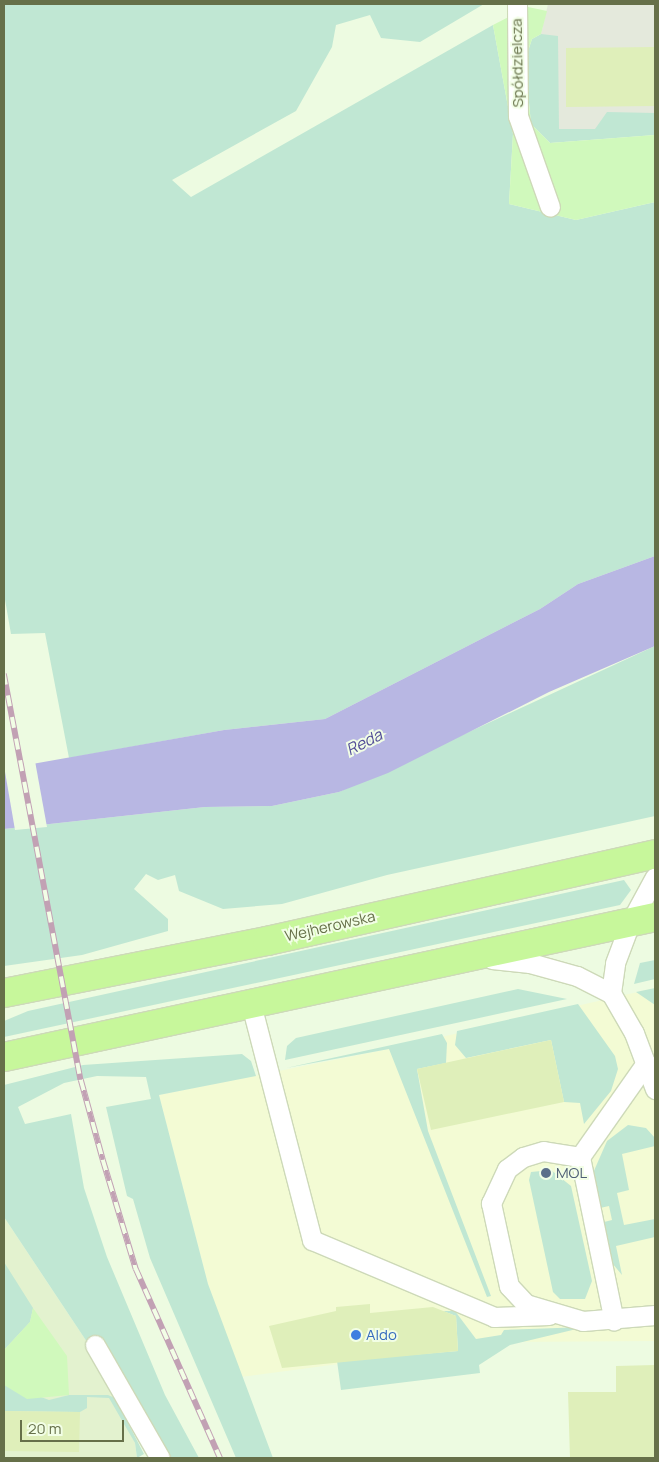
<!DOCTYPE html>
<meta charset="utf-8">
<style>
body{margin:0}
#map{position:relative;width:659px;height:1462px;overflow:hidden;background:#edfbe1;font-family:Manrope,sans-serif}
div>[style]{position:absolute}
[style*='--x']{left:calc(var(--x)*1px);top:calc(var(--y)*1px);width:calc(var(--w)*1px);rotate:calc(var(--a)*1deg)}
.residential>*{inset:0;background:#e3f2cf}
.commercial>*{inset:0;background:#f3fbd4}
.industrial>*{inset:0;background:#e4e9dc}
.green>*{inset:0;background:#c0e7d3}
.sand>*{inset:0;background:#d0f9bc}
.water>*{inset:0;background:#b8b7e3}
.pier>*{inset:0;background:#edfbe1}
.building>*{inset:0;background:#dfefba}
.roads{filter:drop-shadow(1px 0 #cdd9b8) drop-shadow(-1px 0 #cdd9b8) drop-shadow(0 1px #cdd9b8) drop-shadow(0 -1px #cdd9b8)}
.lane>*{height:19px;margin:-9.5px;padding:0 9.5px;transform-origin:9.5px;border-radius:9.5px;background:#fff}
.primary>*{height:28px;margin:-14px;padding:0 14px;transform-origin:14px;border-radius:14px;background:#c7f79b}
.rail>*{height:5.5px;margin-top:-2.75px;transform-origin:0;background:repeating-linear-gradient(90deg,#f2fee6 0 11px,#c2a1b4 0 22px);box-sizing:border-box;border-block:1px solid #c2a1b4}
.dots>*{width:14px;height:14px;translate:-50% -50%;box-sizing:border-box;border:2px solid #f2fee6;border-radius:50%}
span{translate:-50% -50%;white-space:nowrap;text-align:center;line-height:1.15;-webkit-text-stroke:4px #f2fee6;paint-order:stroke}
.street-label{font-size:15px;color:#667049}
.service-label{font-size:15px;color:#4e5e75}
.left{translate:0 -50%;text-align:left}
.shop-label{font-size:15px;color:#366cbe}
.water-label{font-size:16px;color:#524d97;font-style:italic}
.frame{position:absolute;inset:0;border:5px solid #667049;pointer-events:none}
.scale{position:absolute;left:20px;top:1420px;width:104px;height:22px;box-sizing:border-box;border:2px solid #667049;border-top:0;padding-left:6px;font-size:15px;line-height:18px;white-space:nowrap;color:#667049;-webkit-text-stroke:4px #f2fee6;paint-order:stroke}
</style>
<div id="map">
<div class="residential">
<i style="clip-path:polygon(4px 1217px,87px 1342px,135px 1443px,137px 1458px,4px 1458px)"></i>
</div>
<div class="commercial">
<i style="clip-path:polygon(655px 988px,655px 1341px,504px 1342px,241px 1377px,208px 1284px,159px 1095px,389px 1049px)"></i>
</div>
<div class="industrial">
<i style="clip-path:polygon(548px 4px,655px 4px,655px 129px,537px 130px,533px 67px)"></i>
</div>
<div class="green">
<i style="clip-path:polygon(4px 4px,484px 4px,420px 42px,381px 38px,370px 15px,336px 25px,332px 47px,296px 111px,172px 180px,191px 197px,493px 25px,513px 134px,509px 204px,576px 220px,655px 202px,655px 556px,578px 584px,540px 609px,325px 719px,224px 730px,69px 758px,45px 633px,11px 634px,4px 594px)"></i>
<i style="clip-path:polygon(541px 34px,558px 36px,559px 129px,595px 129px,607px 112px,655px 113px,655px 135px,550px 143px,531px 124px,525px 60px,532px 39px)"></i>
<i style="clip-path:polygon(655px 646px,655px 816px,387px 875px,282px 904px,223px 909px,179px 891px,175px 875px,158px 880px,146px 874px,134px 889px,168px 919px,168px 931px,82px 955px,4px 966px,4px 829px,205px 807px,272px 806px,339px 792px)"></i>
<i style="clip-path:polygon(624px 880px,631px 890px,620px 905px,4px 1037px,4px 1021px,28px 1011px)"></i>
<i style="clip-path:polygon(655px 960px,655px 979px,634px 984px,640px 963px)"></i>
<i style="clip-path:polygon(655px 988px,655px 1005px,636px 992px)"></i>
<i style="clip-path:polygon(518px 989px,567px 999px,285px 1060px,287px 1046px,296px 1038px)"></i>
<i style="clip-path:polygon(578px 1004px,615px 1056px,618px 1069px,611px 1091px,584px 1124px,580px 1103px,564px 1102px,551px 1040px,466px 1058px,455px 1045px,457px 1031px)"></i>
<i style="clip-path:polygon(442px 1034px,447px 1043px,446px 1063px,417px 1069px,428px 1131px,491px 1296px,487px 1297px,389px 1049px,286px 1068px)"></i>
<i style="clip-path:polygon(242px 1054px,251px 1061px,256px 1076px,159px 1095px,208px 1284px,273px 1458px,236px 1458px,150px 1258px,133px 1199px,127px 1196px,106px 1107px,151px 1099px,146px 1077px,97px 1076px,64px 1083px,18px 1107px,25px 1124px,71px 1114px,84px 1188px,107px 1257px,165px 1395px,199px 1458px,172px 1458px,87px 1342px,4px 1217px,4px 1085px,83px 1065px)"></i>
<i style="clip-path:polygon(628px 1125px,646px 1128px,655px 1138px,655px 1146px,622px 1154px,629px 1190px,617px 1193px,624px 1225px,655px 1219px,655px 1237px,616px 1246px,622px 1275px,612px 1263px,604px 1222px,612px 1220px,609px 1206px,600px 1208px,593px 1173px,607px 1141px)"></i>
<i style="clip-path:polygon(551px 1170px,571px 1186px,592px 1281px,585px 1299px,560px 1299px,553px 1292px,529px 1180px,531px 1172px)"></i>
<i style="clip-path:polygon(4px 1262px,33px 1308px,30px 1322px,4px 1350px)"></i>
<i style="clip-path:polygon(443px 1311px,455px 1311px,476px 1339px,501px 1335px,504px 1330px,585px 1327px,510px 1345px,479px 1365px,480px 1373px,341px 1390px,337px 1361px,458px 1351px,456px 1316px)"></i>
<i style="clip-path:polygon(4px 1383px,49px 1400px,69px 1395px,108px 1395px,115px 1398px,144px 1454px,137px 1458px,135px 1443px,109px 1398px,87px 1397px,87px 1408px,80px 1412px,4px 1411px)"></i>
</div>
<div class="sand">
<i style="clip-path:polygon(528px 7px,547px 11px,541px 34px,532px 39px,525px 60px,531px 124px,550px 143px,655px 135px,655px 202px,576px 220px,509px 204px,513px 134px,493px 25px)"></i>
<i style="clip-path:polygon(33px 1308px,67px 1356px,69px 1395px,27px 1399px,4px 1385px,4px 1350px,30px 1322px)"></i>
</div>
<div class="water">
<i style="clip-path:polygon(655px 556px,655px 646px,549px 692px,388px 773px,339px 792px,272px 806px,205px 807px,4px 829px,4px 769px,224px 730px,325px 719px,540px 609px,578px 584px)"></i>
</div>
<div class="pier">
<i style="clip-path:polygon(35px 761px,47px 827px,15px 830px,4px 766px)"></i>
</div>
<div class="building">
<i style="clip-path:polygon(655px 47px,655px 106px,566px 107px,566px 48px)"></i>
<i style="clip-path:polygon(551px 1040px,564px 1102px,431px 1130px,417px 1069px)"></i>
<i style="clip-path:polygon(370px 1304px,370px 1313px,433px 1307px,456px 1316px,458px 1351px,282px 1368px,269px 1326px,336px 1311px,336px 1307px)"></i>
<i style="clip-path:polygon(655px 1365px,655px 1458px,570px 1458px,568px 1392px,616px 1392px,616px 1366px)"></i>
<i style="clip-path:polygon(4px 1411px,80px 1412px,79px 1452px,4px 1451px)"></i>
</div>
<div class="roads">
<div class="lane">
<i style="--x:517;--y:4;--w:112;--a:89.5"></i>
<i style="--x:518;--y:116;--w:96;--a:70.6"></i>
<i style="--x:492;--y:959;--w:38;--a:6"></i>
<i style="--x:530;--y:963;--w:49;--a:15.5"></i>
<i style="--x:577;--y:976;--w:38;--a:27"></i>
<i style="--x:611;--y:993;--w:46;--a:60.1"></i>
<i style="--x:634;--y:1033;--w:60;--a:69.4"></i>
<i style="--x:611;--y:993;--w:30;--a:-82"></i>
<i style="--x:615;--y:963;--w:43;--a:-69.4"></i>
<i style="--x:630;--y:923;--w:52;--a:-61.5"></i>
<i style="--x:251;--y:1004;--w:244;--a:75.5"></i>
<i style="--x:312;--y:1240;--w:198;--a:22.9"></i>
<i style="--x:494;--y:1317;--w:55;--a:-2.1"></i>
<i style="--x:646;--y:1063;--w:115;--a:125.1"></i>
<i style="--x:580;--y:1157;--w:37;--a:-171"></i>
<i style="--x:543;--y:1151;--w:21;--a:163"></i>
<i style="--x:523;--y:1157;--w:20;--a:143"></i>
<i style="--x:507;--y:1169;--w:38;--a:115"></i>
<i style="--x:491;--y:1203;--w:85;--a:77.8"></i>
<i style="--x:509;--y:1286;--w:25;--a:47"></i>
<i style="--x:526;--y:1304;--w:59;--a:16.6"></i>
<i style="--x:583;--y:1321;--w:72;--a:-4.8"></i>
<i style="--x:580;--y:1157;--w:167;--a:78.3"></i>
<i style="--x:95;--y:1345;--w:130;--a:60.1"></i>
</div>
<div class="primary">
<i style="--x:4;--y:993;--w:268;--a:-11.2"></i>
<i style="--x:267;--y:941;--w:398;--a:-12.6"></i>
<i style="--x:4;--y:1057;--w:666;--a:-12.14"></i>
</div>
</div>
<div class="rail">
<i style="--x:4;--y:674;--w:413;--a:79.3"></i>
<i style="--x:81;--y:1080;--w:83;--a:74.6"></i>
<i style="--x:103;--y:1160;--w:114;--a:73.2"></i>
<i style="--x:136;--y:1269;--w:207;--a:66"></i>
</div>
<div class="dots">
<i style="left:546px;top:1173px;background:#5c6f8a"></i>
<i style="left:356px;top:1335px;background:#3f7fe0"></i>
</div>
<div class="street-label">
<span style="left:517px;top:63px;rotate:-91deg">Spółdzielcza</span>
<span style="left:330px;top:926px;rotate:-13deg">Wejherowska</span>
</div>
<div class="service-label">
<span class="left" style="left:556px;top:1173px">MOL</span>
</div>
<div class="shop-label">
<span class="left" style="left:366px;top:1335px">Aldo</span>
</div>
<div class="water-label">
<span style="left:364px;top:742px;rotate:-27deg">Reda</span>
</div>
<div class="frame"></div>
<div class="scale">20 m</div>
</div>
